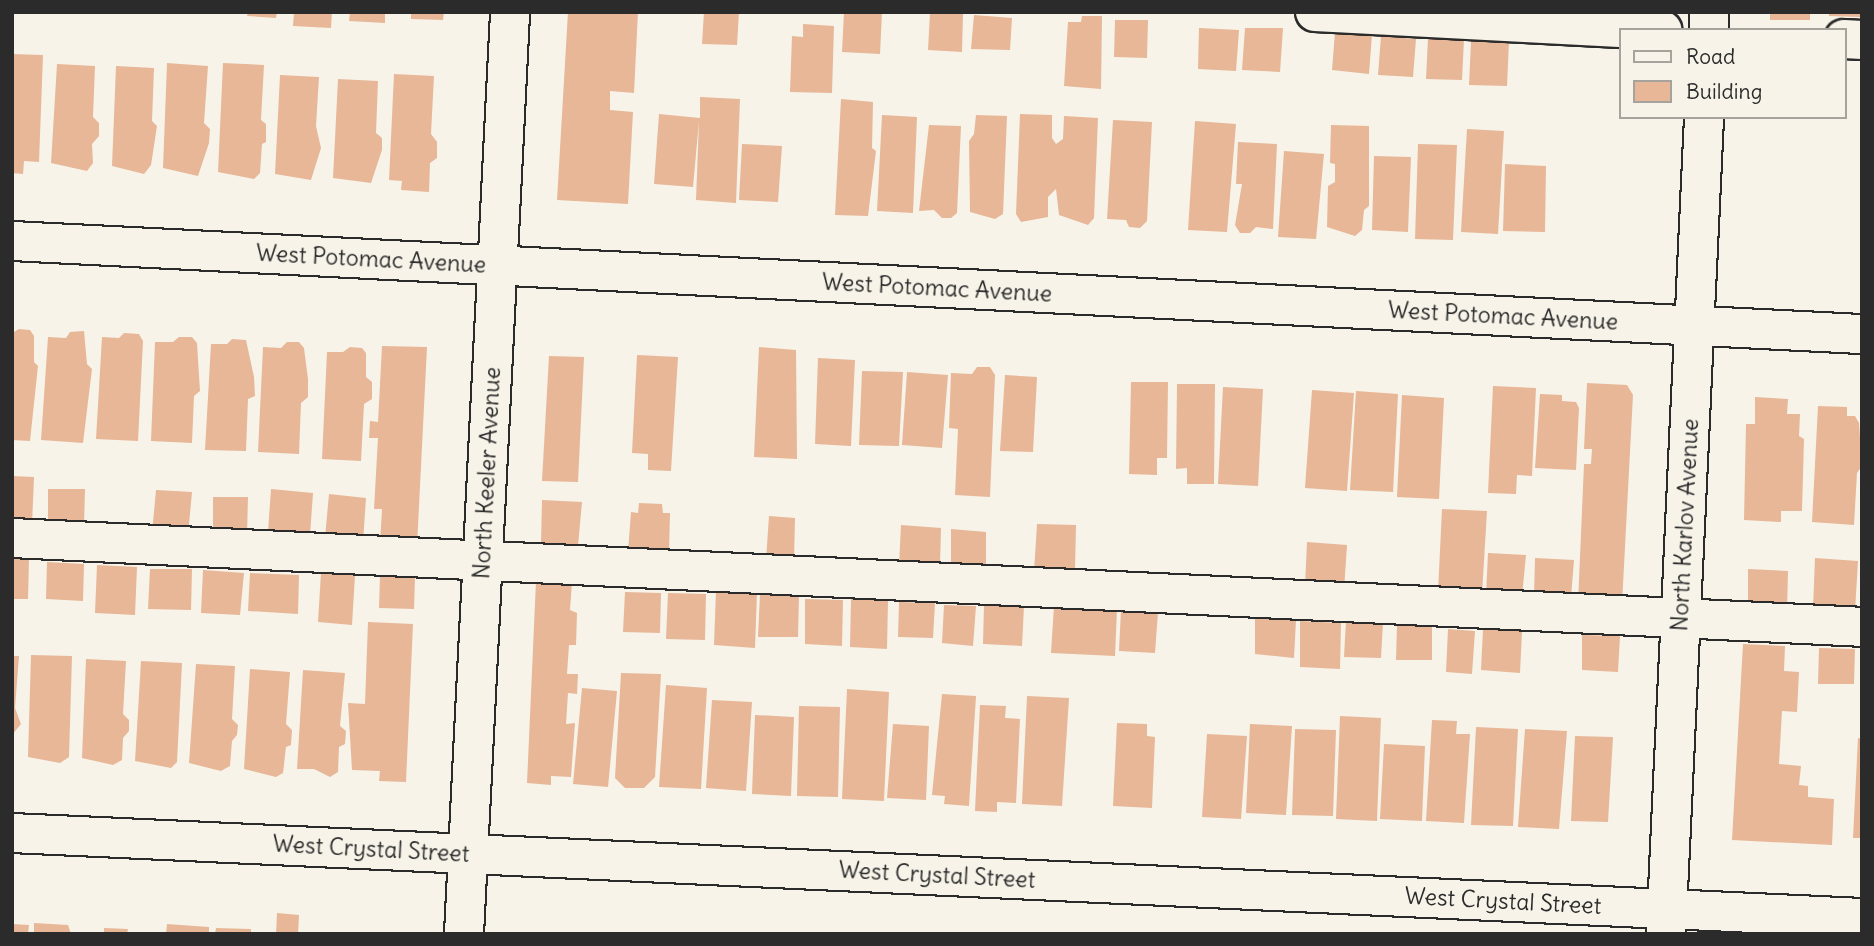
<!DOCTYPE html>
<style>
body{margin:0}
#map{position:relative;width:1874px;height:946px;overflow:hidden;background:#f7f3e8;font-family:Delius,sans-serif}
div>[style]{position:absolute}
[style*='--x']{left:calc(var(--x)*1px);top:calc(var(--y)*1px);width:calc(var(--w)*1px);rotate:calc(var(--a)*1deg)}
.building>*{inset:0;background:#e7b798}
.roads{filter:drop-shadow(2px 0 #2b2b2b) drop-shadow(-2px 0 #2b2b2b) drop-shadow(0 2px #2b2b2b) drop-shadow(0 -2px #2b2b2b)}
.minor>*{height:38px;margin:-19px;padding:0 19px;transform-origin:19px;border-radius:19px;background:#f7f3e8}
span{translate:-50% -50%;white-space:nowrap;text-align:center;line-height:1.15;-webkit-text-stroke:7px #f7f3e8;paint-order:stroke}
.street-label{font-size:23px;color:#2b2b2b}
.frame{position:absolute;inset:0;border:14px solid #2b2b2b;pointer-events:none}
.legend{position:absolute;left:1619px;top:28px;width:228px;height:91px;box-sizing:border-box;background:#f7f3e8;border:2px solid #a5a39c;margin:0;padding:9px 12px;list-style:none;font-size:21px;color:#2b2b2b}
.legend li{display:flex;align-items:center;gap:14px;height:35px}
.legend b{width:35px;border:2px solid #a5a39c}
</style>
<div id="map">
<div class="building">
<i style="clip-path:polygon(248px 12px,277px 12px,276px 18px,247px 16px)"></i>
<i style="clip-path:polygon(294px 12px,332px 12px,331px 28px,293px 26px)"></i>
<i style="clip-path:polygon(350px 12px,385px 12px,385px 23px,349px 21px)"></i>
<i style="clip-path:polygon(411px 12px,444px 12px,443px 20px,411px 19px)"></i>
<i style="clip-path:polygon(568px 12px,638px 12px,634px 93px,610px 91px,610px 110px,633px 112px,628px 204px,557px 200px)"></i>
<i style="clip-path:polygon(704px 12px,739px 12px,737px 45px,702px 44px)"></i>
<i style="clip-path:polygon(844px 12px,882px 12px,880px 54px,842px 52px)"></i>
<i style="clip-path:polygon(1770px 12px,1810px 12px,1810px 20px,1770px 20px)"></i>
<i style="clip-path:polygon(1829px 12px,1860px 12px,1860px 17px,1829px 16px)"></i>
<i style="clip-path:polygon(930px 13px,963px 14px,962px 52px,928px 50px)"></i>
<i style="clip-path:polygon(974px 15px,1012px 18px,1010px 50px,971px 49px)"></i>
<i style="clip-path:polygon(1082px 16px,1102px 16px,1101px 89px,1064px 86px,1068px 22px,1081px 22px)"></i>
<i style="clip-path:polygon(1115px 20px,1148px 20px,1147px 58px,1114px 57px)"></i>
<i style="clip-path:polygon(803px 24px,834px 26px,832px 93px,790px 92px,792px 36px,803px 37px)"></i>
<i style="clip-path:polygon(1199px 28px,1239px 30px,1236px 71px,1198px 69px)"></i>
<i style="clip-path:polygon(1245px 28px,1283px 28px,1280px 72px,1242px 70px)"></i>
<i style="clip-path:polygon(1335px 32px,1372px 34px,1369px 74px,1332px 70px)"></i>
<i style="clip-path:polygon(1381px 36px,1416px 39px,1413px 77px,1378px 75px)"></i>
<i style="clip-path:polygon(1428px 38px,1464px 39px,1462px 80px,1426px 79px)"></i>
<i style="clip-path:polygon(1471px 41px,1509px 41px,1507px 86px,1469px 85px)"></i>
<i style="clip-path:polygon(12px 54px,43px 55px,39px 162px,24px 161px,23px 174px,12px 173px)"></i>
<i style="clip-path:polygon(167px 63px,208px 66px,204px 123px,210px 129px,209px 143px,198px 176px,163px 168px)"></i>
<i style="clip-path:polygon(223px 63px,264px 65px,261px 120px,266px 124px,266px 142px,262px 144px,260px 173px,254px 179px,218px 172px)"></i>
<i style="clip-path:polygon(57px 64px,95px 66px,93px 117px,99px 123px,99px 136px,92px 144px,93px 163px,87px 171px,51px 163px)"></i>
<i style="clip-path:polygon(116px 66px,154px 68px,152px 121px,157px 126px,151px 165px,144px 174px,112px 166px)"></i>
<i style="clip-path:polygon(394px 74px,434px 76px,431px 134px,437px 142px,437px 158px,430px 163px,429px 192px,401px 190px,402px 181px,389px 180px)"></i>
<i style="clip-path:polygon(280px 75px,319px 77px,316px 126px,321px 148px,311px 180px,275px 174px)"></i>
<i style="clip-path:polygon(338px 79px,378px 81px,376px 133px,382px 138px,382px 150px,371px 183px,333px 178px)"></i>
<i style="clip-path:polygon(700px 97px,740px 99px,736px 203px,696px 200px,699px 121px,693px 187px,654px 184px,659px 114px,700px 118px)"></i>
<i style="clip-path:polygon(841px 99px,873px 102px,872px 148px,876px 151px,868px 216px,835px 215px)"></i>
<i style="clip-path:polygon(1020px 114px,1052px 115px,1052px 138px,1056px 144px,1063px 139px,1064px 116px,1098px 118px,1094px 218px,1088px 225px,1059px 215px,1056px 189px,1048px 197px,1048px 217px,1021px 222px,1016px 214px)"></i>
<i style="clip-path:polygon(882px 115px,917px 117px,913px 213px,877px 211px)"></i>
<i style="clip-path:polygon(976px 115px,1007px 116px,1003px 214px,995px 219px,970px 212px,969px 141px,974px 134px)"></i>
<i style="clip-path:polygon(1113px 120px,1152px 122px,1147px 221px,1140px 228px,1129px 227px,1126px 220px,1107px 219px)"></i>
<i style="clip-path:polygon(1195px 121px,1236px 124px,1227px 232px,1188px 230px)"></i>
<i style="clip-path:polygon(929px 125px,961px 126px,957px 213px,951px 218px,942px 218px,934px 210px,919px 211px)"></i>
<i style="clip-path:polygon(1331px 125px,1369px 126px,1369px 206px,1364px 210px,1362px 230px,1355px 236px,1327px 227px,1328px 186px,1335px 182px,1335px 164px,1330px 163px)"></i>
<i style="clip-path:polygon(1467px 129px,1504px 131px,1498px 234px,1461px 232px)"></i>
<i style="clip-path:polygon(1238px 142px,1277px 144px,1273px 229px,1256px 227px,1250px 233px,1240px 233px,1235px 225px,1242px 184px,1236px 184px)"></i>
<i style="clip-path:polygon(742px 144px,782px 146px,778px 202px,739px 200px)"></i>
<i style="clip-path:polygon(1418px 144px,1457px 145px,1453px 240px,1415px 239px)"></i>
<i style="clip-path:polygon(1284px 151px,1324px 154px,1316px 239px,1278px 237px)"></i>
<i style="clip-path:polygon(1374px 156px,1411px 157px,1408px 232px,1372px 230px)"></i>
<i style="clip-path:polygon(1505px 164px,1546px 166px,1545px 232px,1503px 231px)"></i>
<i style="clip-path:polygon(19px 329px,30px 330px,34px 336px,34px 362px,38px 366px,30px 441px,12px 440px,12px 333px)"></i>
<i style="clip-path:polygon(84px 331px,87px 364px,92px 369px,83px 443px,41px 440px,48px 337px,66px 338px,70px 332px)"></i>
<i style="clip-path:polygon(124px 333px,139px 334px,143px 341px,138px 441px,96px 439px,102px 337px,119px 338px)"></i>
<i style="clip-path:polygon(179px 337px,192px 337px,197px 343px,200px 391px,194px 396px,192px 443px,151px 441px,155px 342px,173px 342px)"></i>
<i style="clip-path:polygon(232px 339px,246px 340px,254px 377px,255px 396px,248px 399px,246px 451px,205px 450px,211px 344px,227px 344px)"></i>
<i style="clip-path:polygon(287px 342px,299px 342px,304px 348px,308px 379px,308px 397px,301px 403px,299px 454px,258px 452px,263px 347px,281px 348px)"></i>
<i style="clip-path:polygon(382px 346px,427px 347px,417px 546px,380px 544px,382px 509px,374px 509px,378px 438px,369px 438px,370px 421px,378px 422px)"></i>
<i style="clip-path:polygon(350px 347px,362px 348px,366px 353px,366px 377px,372px 382px,372px 399px,364px 404px,361px 461px,322px 459px,327px 352px,343px 352px)"></i>
<i style="clip-path:polygon(759px 347px,796px 350px,797px 459px,754px 457px)"></i>
<i style="clip-path:polygon(637px 355px,678px 357px,671px 471px,648px 470px,648px 454px,632px 453px)"></i>
<i style="clip-path:polygon(549px 356px,584px 357px,578px 482px,542px 481px)"></i>
<i style="clip-path:polygon(818px 358px,855px 360px,851px 446px,815px 444px)"></i>
<i style="clip-path:polygon(977px 367px,990px 367px,995px 375px,990px 497px,955px 495px,958px 429px,949px 428px,951px 373px,972px 374px)"></i>
<i style="clip-path:polygon(862px 371px,903px 372px,899px 446px,859px 445px)"></i>
<i style="clip-path:polygon(907px 372px,948px 375px,942px 448px,902px 445px)"></i>
<i style="clip-path:polygon(1005px 375px,1037px 377px,1033px 452px,1000px 451px)"></i>
<i style="clip-path:polygon(1131px 382px,1168px 382px,1167px 458px,1157px 458px,1157px 475px,1129px 474px)"></i>
<i style="clip-path:polygon(1587px 383px,1627px 385px,1633px 395px,1622px 604px,1578px 603px,1584px 464px,1591px 464px,1592px 449px,1584px 449px)"></i>
<i style="clip-path:polygon(1177px 384px,1215px 384px,1214px 484px,1187px 484px,1187px 468px,1176px 469px)"></i>
<i style="clip-path:polygon(1493px 386px,1536px 388px,1532px 476px,1517px 475px,1516px 494px,1488px 493px)"></i>
<i style="clip-path:polygon(1223px 387px,1263px 389px,1258px 486px,1218px 484px)"></i>
<i style="clip-path:polygon(1312px 390px,1354px 393px,1347px 491px,1305px 488px)"></i>
<i style="clip-path:polygon(1356px 391px,1398px 394px,1393px 492px,1350px 490px)"></i>
<i style="clip-path:polygon(1540px 394px,1562px 395px,1562px 401px,1576px 402px,1579px 408px,1576px 470px,1535px 468px)"></i>
<i style="clip-path:polygon(1402px 395px,1444px 398px,1439px 499px,1397px 497px)"></i>
<i style="clip-path:polygon(1755px 397px,1788px 399px,1787px 414px,1800px 414px,1799px 436px,1804px 439px,1802px 511px,1781px 511px,1781px 522px,1744px 520px,1746px 424px,1755px 424px)"></i>
<i style="clip-path:polygon(1818px 406px,1847px 407px,1847px 416px,1855px 416px,1859px 423px,1862px 466px,1857px 473px,1854px 525px,1812px 522px)"></i>
<i style="clip-path:polygon(12px 476px,34px 477px,32px 525px,12px 524px)"></i>
<i style="clip-path:polygon(48px 489px,85px 489px,84px 526px,48px 526px)"></i>
<i style="clip-path:polygon(271px 489px,313px 493px,310px 535px,268px 532px)"></i>
<i style="clip-path:polygon(156px 490px,192px 492px,188px 535px,152px 533px)"></i>
<i style="clip-path:polygon(329px 494px,366px 498px,363px 542px,325px 538px)"></i>
<i style="clip-path:polygon(213px 497px,248px 497px,247px 536px,213px 535px)"></i>
<i style="clip-path:polygon(542px 500px,582px 502px,578px 546px,541px 544px)"></i>
<i style="clip-path:polygon(639px 503px,662px 504px,663px 513px,670px 513px,669px 553px,628px 552px,631px 512px,638px 513px)"></i>
<i style="clip-path:polygon(1442px 509px,1487px 511px,1482px 594px,1438px 592px)"></i>
<i style="clip-path:polygon(769px 516px,795px 518px,794px 559px,766px 560px)"></i>
<i style="clip-path:polygon(1037px 524px,1076px 525px,1075px 570px,1034px 572px)"></i>
<i style="clip-path:polygon(901px 525px,941px 528px,940px 566px,899px 566px)"></i>
<i style="clip-path:polygon(951px 529px,986px 532px,986px 566px,951px 566px)"></i>
<i style="clip-path:polygon(1307px 542px,1347px 545px,1344px 590px,1305px 586px)"></i>
<i style="clip-path:polygon(1488px 553px,1526px 555px,1522px 596px,1486px 595px)"></i>
<i style="clip-path:polygon(1535px 558px,1574px 560px,1571px 597px,1534px 597px)"></i>
<i style="clip-path:polygon(1815px 558px,1858px 561px,1855px 611px,1813px 609px)"></i>
<i style="clip-path:polygon(12px 559px,29px 559px,28px 599px,12px 599px)"></i>
<i style="clip-path:polygon(47px 562px,84px 564px,83px 601px,46px 599px)"></i>
<i style="clip-path:polygon(97px 565px,137px 567px,135px 615px,95px 613px)"></i>
<i style="clip-path:polygon(150px 569px,192px 569px,191px 610px,148px 609px)"></i>
<i style="clip-path:polygon(1748px 569px,1788px 571px,1787px 612px,1748px 611px)"></i>
<i style="clip-path:polygon(203px 570px,244px 573px,240px 615px,201px 613px)"></i>
<i style="clip-path:polygon(250px 573px,299px 575px,298px 614px,248px 611px)"></i>
<i style="clip-path:polygon(321px 573px,355px 575px,352px 625px,318px 622px)"></i>
<i style="clip-path:polygon(380px 576px,415px 577px,414px 609px,379px 608px)"></i>
<i style="clip-path:polygon(536px 581px,572px 582px,570px 610px,577px 613px,576px 645px,569px 645px,567px 674px,578px 674px,577px 694px,568px 693px,566px 724px,575px 723px,571px 777px,551px 776px,551px 785px,527px 783px)"></i>
<i style="clip-path:polygon(716px 591px,757px 592px,755px 648px,714px 645px)"></i>
<i style="clip-path:polygon(625px 592px,661px 593px,660px 633px,623px 632px)"></i>
<i style="clip-path:polygon(668px 593px,706px 594px,705px 640px,666px 639px)"></i>
<i style="clip-path:polygon(760px 594px,799px 595px,798px 637px,758px 637px)"></i>
<i style="clip-path:polygon(851px 598px,888px 600px,887px 649px,850px 647px)"></i>
<i style="clip-path:polygon(805px 599px,843px 600px,842px 646px,805px 644px)"></i>
<i style="clip-path:polygon(899px 602px,935px 603px,933px 638px,898px 637px)"></i>
<i style="clip-path:polygon(944px 605px,976px 606px,973px 646px,942px 643px)"></i>
<i style="clip-path:polygon(984px 605px,1024px 606px,1022px 646px,983px 644px)"></i>
<i style="clip-path:polygon(1054px 606px,1117px 609px,1115px 656px,1051px 653px)"></i>
<i style="clip-path:polygon(1121px 610px,1158px 612px,1155px 653px,1119px 651px)"></i>
<i style="clip-path:polygon(1255px 615px,1296px 620px,1294px 658px,1255px 654px)"></i>
<i style="clip-path:polygon(1300px 621px,1341px 623px,1340px 669px,1300px 667px)"></i>
<i style="clip-path:polygon(1346px 621px,1383px 622px,1381px 658px,1344px 657px)"></i>
<i style="clip-path:polygon(368px 622px,413px 624px,406px 782px,379px 781px,380px 771px,352px 770px,348px 703px,365px 704px)"></i>
<i style="clip-path:polygon(1397px 625px,1432px 625px,1432px 660px,1396px 660px)"></i>
<i style="clip-path:polygon(1448px 629px,1475px 631px,1472px 674px,1446px 672px)"></i>
<i style="clip-path:polygon(1483px 629px,1522px 631px,1520px 673px,1481px 670px)"></i>
<i style="clip-path:polygon(1582px 635px,1620px 636px,1618px 672px,1582px 670px)"></i>
<i style="clip-path:polygon(1743px 644px,1785px 646px,1784px 671px,1799px 672px,1797px 712px,1782px 711px,1779px 764px,1801px 766px,1799px 785px,1808px 786px,1808px 797px,1834px 799px,1832px 845px,1732px 840px)"></i>
<i style="clip-path:polygon(1819px 648px,1855px 649px,1854px 684px,1818px 684px)"></i>
<i style="clip-path:polygon(31px 655px,72px 656px,69px 757px,60px 763px,28px 757px)"></i>
<i style="clip-path:polygon(12px 656px,19px 656px,15px 708px,21px 724px,12px 735px)"></i>
<i style="clip-path:polygon(86px 659px,126px 661px,123px 714px,129px 720px,129px 731px,123px 738px,122px 760px,113px 765px,82px 758px)"></i>
<i style="clip-path:polygon(141px 661px,182px 663px,177px 762px,171px 768px,135px 761px)"></i>
<i style="clip-path:polygon(196px 664px,235px 666px,232px 719px,238px 725px,237px 735px,232px 741px,230px 766px,221px 771px,189px 763px)"></i>
<i style="clip-path:polygon(250px 669px,290px 672px,286px 724px,292px 730px,291px 745px,286px 747px,283px 773px,276px 777px,244px 769px)"></i>
<i style="clip-path:polygon(303px 670px,345px 673px,340px 726px,346px 731px,345px 744px,339px 747px,338px 772px,330px 777px,314px 769px,297px 769px)"></i>
<i style="clip-path:polygon(621px 673px,661px 674px,655px 777px,644px 788px,625px 788px,615px 778px)"></i>
<i style="clip-path:polygon(666px 685px,707px 688px,701px 789px,659px 787px)"></i>
<i style="clip-path:polygon(582px 688px,617px 691px,608px 787px,573px 784px)"></i>
<i style="clip-path:polygon(847px 689px,889px 692px,884px 801px,842px 799px)"></i>
<i style="clip-path:polygon(942px 694px,976px 696px,969px 806px,944px 804px,945px 796px,932px 795px)"></i>
<i style="clip-path:polygon(1027px 696px,1069px 698px,1062px 806px,1022px 804px)"></i>
<i style="clip-path:polygon(712px 700px,752px 702px,746px 791px,706px 788px)"></i>
<i style="clip-path:polygon(980px 705px,1006px 706px,1005px 718px,1020px 719px,1016px 803px,997px 802px,997px 812px,975px 811px)"></i>
<i style="clip-path:polygon(799px 706px,840px 707px,838px 797px,797px 796px)"></i>
<i style="clip-path:polygon(755px 715px,794px 717px,791px 796px,752px 794px)"></i>
<i style="clip-path:polygon(1340px 716px,1381px 718px,1377px 821px,1336px 819px)"></i>
<i style="clip-path:polygon(1432px 720px,1457px 721px,1456px 734px,1470px 734px,1464px 823px,1426px 821px)"></i>
<i style="clip-path:polygon(1117px 723px,1147px 724px,1147px 736px,1155px 737px,1152px 808px,1113px 806px)"></i>
<i style="clip-path:polygon(893px 724px,929px 726px,926px 800px,887px 798px)"></i>
<i style="clip-path:polygon(1250px 724px,1292px 726px,1286px 815px,1246px 813px)"></i>
<i style="clip-path:polygon(1476px 727px,1518px 729px,1513px 826px,1471px 825px)"></i>
<i style="clip-path:polygon(1295px 729px,1336px 730px,1333px 816px,1292px 815px)"></i>
<i style="clip-path:polygon(1525px 729px,1567px 731px,1559px 829px,1518px 827px)"></i>
<i style="clip-path:polygon(1207px 734px,1247px 736px,1241px 819px,1202px 817px)"></i>
<i style="clip-path:polygon(1575px 736px,1613px 737px,1608px 822px,1571px 821px)"></i>
<i style="clip-path:polygon(1858px 738px,1862px 739px,1862px 838px,1853px 838px)"></i>
<i style="clip-path:polygon(1384px 744px,1425px 746px,1422px 821px,1380px 819px)"></i>
<i style="clip-path:polygon(277px 913px,299px 915px,298px 934px,276px 934px)"></i>
<i style="clip-path:polygon(34px 923px,68px 925px,71px 934px,34px 934px)"></i>
<i style="clip-path:polygon(12px 924px,29px 925px,28px 934px,12px 934px)"></i>
<i style="clip-path:polygon(167px 924px,209px 927px,209px 934px,166px 934px)"></i>
<i style="clip-path:polygon(104px 928px,128px 929px,127px 934px,104px 934px)"></i>
<i style="clip-path:polygon(216px 928px,251px 929px,251px 934px,215px 934px)"></i>
</div>
<div class="roads">
<div class="minor">
<i style="--x:1315;--y:12;--w:348;--a:3"></i>
<i style="--x:1709;--y:30;--w:18;--a:-90"></i>
<i style="--x:1844;--y:39;--w:18;--a:3"></i>
<i style="--x:12;--y:241;--w:1852;--a:2.88"></i>
<i style="--x:12;--y:538;--w:1852;--a:2.75"></i>
<i style="--x:12;--y:833;--w:1852;--a:2.63"></i>
<i style="--x:1666;--y:933;--w:817;--a:-87.33"></i>
<i style="--x:464;--y:934;--w:923;--a:-87.14"></i>
</div>
</div>
<div class="street-label">
<span style="left:371px;top:259px;rotate:3deg">West Potomac Avenue</span>
<span style="left:937px;top:288px;rotate:3deg">West Potomac Avenue</span>
<span style="left:1503px;top:316px;rotate:3deg">West Potomac Avenue</span>
<span style="left:487px;top:473px;rotate:-87deg">North Keeler Avenue</span>
<span style="left:1685px;top:525px;rotate:-87deg">North Karlov Avenue</span>
<span style="left:371px;top:849px;rotate:3deg">West Crystal Street</span>
<span style="left:937px;top:875px;rotate:3deg">West Crystal Street</span>
<span style="left:1503px;top:901px;rotate:3deg">West Crystal Street</span>
</div>
<div class="frame"></div>
<ul class="legend">
<li><b style="height:9px;background:#f7f3e8"></b>Road</li>
<li><b style="height:19px;background:#e7b798"></b>Building</li>
</ul>
</div>
